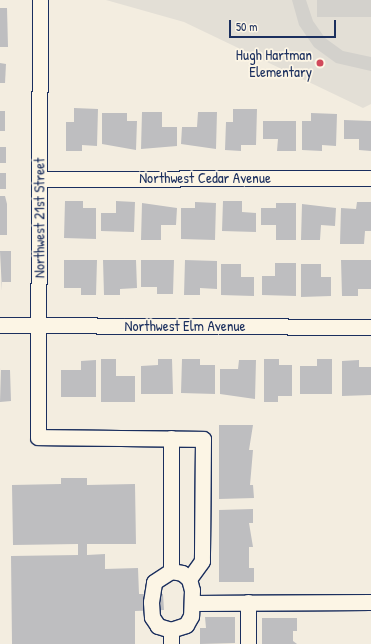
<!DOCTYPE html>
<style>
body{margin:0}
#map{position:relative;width:371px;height:644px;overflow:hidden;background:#f3ede0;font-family:"Patrick Hand",sans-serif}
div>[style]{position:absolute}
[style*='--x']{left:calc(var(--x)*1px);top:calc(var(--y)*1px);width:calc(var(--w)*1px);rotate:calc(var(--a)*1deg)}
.built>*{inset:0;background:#e3dfd6}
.green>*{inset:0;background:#d3d1cc}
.building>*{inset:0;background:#bebec0}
.roads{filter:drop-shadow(1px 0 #1b2f5e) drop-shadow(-1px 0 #1b2f5e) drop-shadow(0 1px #1b2f5e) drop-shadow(0 -1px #1b2f5e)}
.minor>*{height:15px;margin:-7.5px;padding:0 7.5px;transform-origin:7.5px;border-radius:7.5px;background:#fcf5e5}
.dots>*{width:11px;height:11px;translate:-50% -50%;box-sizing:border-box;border:2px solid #fcf5e5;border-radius:50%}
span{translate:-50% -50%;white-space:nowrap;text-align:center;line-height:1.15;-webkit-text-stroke:3.5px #fcf5e5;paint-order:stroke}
.poi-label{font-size:15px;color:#1b2f5e}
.right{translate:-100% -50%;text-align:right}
.street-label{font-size:15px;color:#1b2f5e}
.scale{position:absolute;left:229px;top:20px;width:107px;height:18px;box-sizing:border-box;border:2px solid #1b2f5e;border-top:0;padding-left:5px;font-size:12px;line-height:14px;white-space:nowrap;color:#1b2f5e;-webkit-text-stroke:3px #fcf5e5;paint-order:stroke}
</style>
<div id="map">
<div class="built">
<i style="clip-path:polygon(106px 0,371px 0,371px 104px,363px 108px,184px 22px)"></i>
</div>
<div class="green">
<i style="clip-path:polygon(292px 0,306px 0,313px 21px,325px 38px,343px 51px,371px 57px,371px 71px,336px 63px,314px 47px,299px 25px)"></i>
<i style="clip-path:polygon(317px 0,371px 0,371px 17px,317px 17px)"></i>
</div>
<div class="building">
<i style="clip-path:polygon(0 8px,7px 8px,8px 47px,0 47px)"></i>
<i style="clip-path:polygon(0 63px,6px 64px,5px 83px,0 83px)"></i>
<i style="clip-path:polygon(74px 108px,98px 109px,97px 146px,82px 145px,82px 151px,66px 151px,66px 122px,74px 122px)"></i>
<i style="clip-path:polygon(233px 109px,257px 109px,256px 145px,241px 145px,241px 151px,225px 150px,226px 122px,233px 122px)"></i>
<i style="clip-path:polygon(0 111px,5px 111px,5px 131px,0 131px)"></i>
<i style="clip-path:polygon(142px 112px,162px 112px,162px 127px,177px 127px,177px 146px,141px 149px)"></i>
<i style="clip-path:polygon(198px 112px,217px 112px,216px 149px,181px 144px,182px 127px,197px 127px)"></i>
<i style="clip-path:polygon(102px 113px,127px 113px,127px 121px,137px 121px,136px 150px,102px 144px)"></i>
<i style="clip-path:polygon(311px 113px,337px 114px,336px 146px,322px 145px,322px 151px,302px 150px,302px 121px,311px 121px)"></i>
<i style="clip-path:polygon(344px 120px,371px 121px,371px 151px,359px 150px,359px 139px,344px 139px)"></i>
<i style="clip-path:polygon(263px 121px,296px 121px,296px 151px,277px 151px,278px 139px,263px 139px)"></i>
<i style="clip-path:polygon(0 147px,6px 147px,6px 163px,0 163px)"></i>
<i style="clip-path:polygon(0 173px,6px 173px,6px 189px,0 189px)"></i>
<i style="clip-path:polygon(0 196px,5px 196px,7px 204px,7px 235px,0 235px)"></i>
<i style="clip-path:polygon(65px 201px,83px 201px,83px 208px,96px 208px,96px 239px,64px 238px)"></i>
<i style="clip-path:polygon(116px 201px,135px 202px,134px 232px,101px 231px,101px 213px,116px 213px)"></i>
<i style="clip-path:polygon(223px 201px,242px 201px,242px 212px,256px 213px,256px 232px,222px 231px)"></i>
<i style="clip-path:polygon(195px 202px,216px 203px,215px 240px,181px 239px,181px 208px,195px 208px)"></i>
<i style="clip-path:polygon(357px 202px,371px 202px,371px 231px,365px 231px,364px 244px,340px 244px,341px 208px,356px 209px)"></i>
<i style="clip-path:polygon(142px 203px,177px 208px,176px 225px,161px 225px,161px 240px,141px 240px)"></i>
<i style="clip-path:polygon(276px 203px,296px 203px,296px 240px,276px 240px,276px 225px,261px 225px,261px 208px,276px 208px)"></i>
<i style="clip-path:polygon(302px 204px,336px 208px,335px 226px,321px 225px,320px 240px,301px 240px)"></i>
<i style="clip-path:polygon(0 251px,11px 251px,11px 282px,2px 282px,2px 291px)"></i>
<i style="clip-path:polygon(64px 260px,97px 260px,96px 295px,81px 295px,81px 288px,64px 288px)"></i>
<i style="clip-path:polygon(103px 260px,136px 260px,137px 288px,120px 289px,120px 295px,104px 295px)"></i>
<i style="clip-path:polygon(141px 260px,174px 260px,173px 294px,157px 294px,157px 287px,141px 287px)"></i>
<i style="clip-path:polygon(185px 260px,217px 261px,217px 289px,200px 288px,200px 295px,184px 295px)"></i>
<i style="clip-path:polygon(341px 260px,371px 260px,371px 289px,358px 289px,358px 296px,342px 296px)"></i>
<i style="clip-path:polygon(275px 263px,296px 263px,296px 296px,262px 295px,262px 276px,275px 276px)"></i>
<i style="clip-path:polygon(221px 264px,241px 264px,241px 277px,254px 277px,254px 296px,221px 295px)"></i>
<i style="clip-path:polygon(301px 264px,321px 264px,321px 277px,331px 277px,331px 296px,301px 297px)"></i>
<i style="clip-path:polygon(101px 359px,116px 359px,116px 376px,135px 376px,135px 402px,101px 402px)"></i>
<i style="clip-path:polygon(158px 359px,172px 359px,173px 394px,141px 394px,141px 366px,158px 365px)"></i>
<i style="clip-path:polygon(182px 359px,200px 359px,200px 365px,215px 365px,215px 394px,181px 393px)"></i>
<i style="clip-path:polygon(264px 359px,279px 359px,279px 365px,292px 365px,292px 396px,278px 396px,278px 402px,264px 402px)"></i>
<i style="clip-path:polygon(317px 359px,332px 359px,332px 394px,300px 394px,300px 366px,317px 366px)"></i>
<i style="clip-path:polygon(96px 360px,96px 397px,61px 397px,61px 370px,81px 370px,81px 361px)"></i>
<i style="clip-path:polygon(239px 360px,256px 360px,255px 399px,220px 394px,220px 369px,238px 369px)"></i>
<i style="clip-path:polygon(359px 360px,359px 367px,371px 367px,371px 395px,342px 396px,342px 361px)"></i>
<i style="clip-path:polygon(1px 367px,1px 370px,10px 370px,11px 401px,0 402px)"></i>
<i style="clip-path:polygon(219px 425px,253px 425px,249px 450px,253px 450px,250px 485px,253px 485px,254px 498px,219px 499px)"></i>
<i style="clip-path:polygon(61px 478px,87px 478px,87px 485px,135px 484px,136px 544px,87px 544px,87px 555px,105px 554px,105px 569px,138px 568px,139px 594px,163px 594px,164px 610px,135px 611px,135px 644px,12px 644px,11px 556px,78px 555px,78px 544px,13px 545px,12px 485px,61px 484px)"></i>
<i style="clip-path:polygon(253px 509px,253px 523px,249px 523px,253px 547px,249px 547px,249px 568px,254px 568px,254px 582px,219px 582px,219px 510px)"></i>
<i style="clip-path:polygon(205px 617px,235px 617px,235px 643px,200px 644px,200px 628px,206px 628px)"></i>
<i style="clip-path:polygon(262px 618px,297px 618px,297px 631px,293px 631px,293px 641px,297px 644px,262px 644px)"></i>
</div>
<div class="roads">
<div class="minor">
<i style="--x:40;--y:0;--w:437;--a:90.3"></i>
<i style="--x:38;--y:437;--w:165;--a:0.7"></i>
<i style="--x:203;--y:439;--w:122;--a:90.5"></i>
<i style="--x:202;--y:561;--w:22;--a:126"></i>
<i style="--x:39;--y:179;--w:332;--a:-0.2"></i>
<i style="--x:0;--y:325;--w:371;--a:0.3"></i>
<i style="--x:171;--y:571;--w:11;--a:10"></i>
<i style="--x:182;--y:573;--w:9;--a:41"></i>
<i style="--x:189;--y:579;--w:11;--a:75"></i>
<i style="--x:192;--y:590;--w:26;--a:92"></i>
<i style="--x:191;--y:616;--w:10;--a:119"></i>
<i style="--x:186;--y:625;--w:16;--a:162"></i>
<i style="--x:171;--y:630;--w:14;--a:-163"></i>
<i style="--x:158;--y:626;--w:11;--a:-124"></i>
<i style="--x:152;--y:617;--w:15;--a:-94"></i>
<i style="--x:151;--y:602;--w:20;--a:-81"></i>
<i style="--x:154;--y:582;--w:20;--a:-33"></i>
<i style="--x:171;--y:571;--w:133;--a:-90"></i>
<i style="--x:192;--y:603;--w:179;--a:-0.3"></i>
<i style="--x:171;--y:630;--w:14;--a:90"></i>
<i style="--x:248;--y:644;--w:42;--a:-90"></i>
</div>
</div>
<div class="dots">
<i style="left:320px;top:63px;background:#d1495b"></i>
</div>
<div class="poi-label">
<span class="right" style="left:312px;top:63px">Hugh Hartman<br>Elementary</span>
</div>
<div class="street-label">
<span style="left:205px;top:178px">Northwest Cedar Avenue</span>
<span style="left:39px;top:218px;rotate:-90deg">Northwest 21st Street</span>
<span style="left:185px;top:326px">Northwest Elm Avenue</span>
</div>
<div class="scale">50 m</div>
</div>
